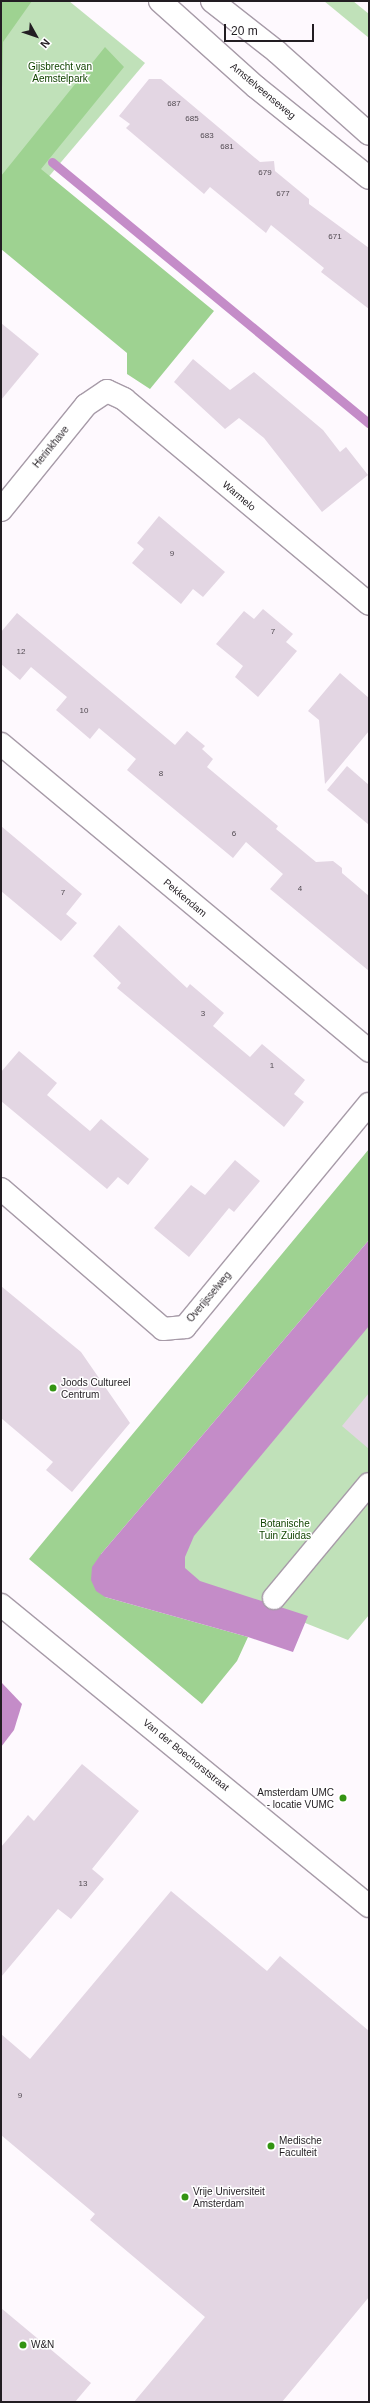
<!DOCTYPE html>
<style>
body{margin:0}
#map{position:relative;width:370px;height:2403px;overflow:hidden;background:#fef9fe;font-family:Helvetica,sans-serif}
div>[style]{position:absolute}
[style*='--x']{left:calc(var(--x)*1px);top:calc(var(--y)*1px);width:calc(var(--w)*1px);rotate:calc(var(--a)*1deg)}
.green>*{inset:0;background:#c0e1b9}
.forest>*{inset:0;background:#9ed291}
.water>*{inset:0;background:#c48cc8}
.stream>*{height:9px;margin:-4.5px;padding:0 4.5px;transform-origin:4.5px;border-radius:4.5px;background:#c48cc8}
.building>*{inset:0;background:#e3d6e3}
.roads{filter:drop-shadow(1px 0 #a79ba8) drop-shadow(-1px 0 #a79ba8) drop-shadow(0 1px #a79ba8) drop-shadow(0 -1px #a79ba8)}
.minor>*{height:22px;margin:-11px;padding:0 11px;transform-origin:11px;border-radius:11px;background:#fff}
.major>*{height:22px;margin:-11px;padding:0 11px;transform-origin:11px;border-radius:11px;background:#fff}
.dots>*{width:11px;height:11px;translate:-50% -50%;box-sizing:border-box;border:2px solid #fff;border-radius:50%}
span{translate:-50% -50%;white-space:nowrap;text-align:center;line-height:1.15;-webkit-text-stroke:3px #fff;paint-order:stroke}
.number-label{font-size:8px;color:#524b52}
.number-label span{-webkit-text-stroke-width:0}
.park-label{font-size:10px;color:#114401}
.street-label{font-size:10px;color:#221d22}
.poi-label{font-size:10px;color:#221d22}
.left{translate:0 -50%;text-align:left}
.right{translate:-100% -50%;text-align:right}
.frame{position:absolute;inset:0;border:2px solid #221d22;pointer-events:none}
.north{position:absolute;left:16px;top:16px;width:40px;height:40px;-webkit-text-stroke:3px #fff;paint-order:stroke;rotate:130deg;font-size:11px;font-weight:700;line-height:16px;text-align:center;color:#221d22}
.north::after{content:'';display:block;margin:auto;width:14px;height:18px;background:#221d22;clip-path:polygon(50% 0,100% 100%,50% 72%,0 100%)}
.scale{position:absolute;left:224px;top:24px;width:90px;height:18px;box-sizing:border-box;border:2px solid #221d22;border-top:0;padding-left:5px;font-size:12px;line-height:14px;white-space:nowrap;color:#221d22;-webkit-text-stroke:3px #fff;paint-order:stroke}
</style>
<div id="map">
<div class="green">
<i style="clip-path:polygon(1px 1px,69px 1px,145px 63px,1px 233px)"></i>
<i style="clip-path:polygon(324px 1px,353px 1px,369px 14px,369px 38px)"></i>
<i style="clip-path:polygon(369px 1298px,369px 1615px,348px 1640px,275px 1611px,167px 1594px,159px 1548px)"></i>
</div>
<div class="forest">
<i style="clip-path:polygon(1px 1px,32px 1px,3px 42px,2px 89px)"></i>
<i style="clip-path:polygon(105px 47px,124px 67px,41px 169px,214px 311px,150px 389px,127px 374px,127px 353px,1px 249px,1px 176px)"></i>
<i style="clip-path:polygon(369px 1149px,369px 1240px,101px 1554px,105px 1597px,248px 1637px,237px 1661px,202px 1704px,29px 1559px)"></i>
</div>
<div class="water">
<i style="clip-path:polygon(369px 1240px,369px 1326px,194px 1536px,185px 1557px,185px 1568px,200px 1581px,308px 1616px,293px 1652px,248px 1637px,105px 1597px,96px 1591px,91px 1580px,92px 1567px,101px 1554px)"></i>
<i style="clip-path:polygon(1px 1682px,22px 1704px,14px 1730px,1px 1747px)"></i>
</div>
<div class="stream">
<i style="--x:52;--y:162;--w:411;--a:39.5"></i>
</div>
<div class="building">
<i style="clip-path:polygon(149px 79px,161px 79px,260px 162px,274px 161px,275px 171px,309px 199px,309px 204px,369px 248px,369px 309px,321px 272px,324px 268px,271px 225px,266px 233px,210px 187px,204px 194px,126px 128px,130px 124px,119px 116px)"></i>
<i style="clip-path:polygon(1px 323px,39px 354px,1px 400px)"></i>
<i style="clip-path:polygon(193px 359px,230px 390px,254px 372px,323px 430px,340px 452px,346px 447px,368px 475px,322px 512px,264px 438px,239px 418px,225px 429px,174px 382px)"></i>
<i style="clip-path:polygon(159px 516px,225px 572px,203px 597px,193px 589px,181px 604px,132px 563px,144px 549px,137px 543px)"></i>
<i style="clip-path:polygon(263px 609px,293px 634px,286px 642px,297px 651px,258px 697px,235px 677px,243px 666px,216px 644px,244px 611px,254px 619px)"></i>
<i style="clip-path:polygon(17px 613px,175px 745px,187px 731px,205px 746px,202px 749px,213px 759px,207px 767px,278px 826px,276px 829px,316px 862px,333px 861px,342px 868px,342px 873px,369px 896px,369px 971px,270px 889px,283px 874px,246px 842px,233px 858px,127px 770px,136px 759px,99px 728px,90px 739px,56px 710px,67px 697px,31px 667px,20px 680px,1px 664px,1px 632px)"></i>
<i style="clip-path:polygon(340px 673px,369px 698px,369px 731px,325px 784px,319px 720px,308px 711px)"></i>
<i style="clip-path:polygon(347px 766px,369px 785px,369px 825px,327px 790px)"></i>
<i style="clip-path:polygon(1px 826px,82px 894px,66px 914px,77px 923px,61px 941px,1px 891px)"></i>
<i style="clip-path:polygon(119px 925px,187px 988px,190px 984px,224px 1013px,213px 1026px,250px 1057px,262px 1044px,305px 1080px,294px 1094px,304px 1102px,284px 1127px,117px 988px,121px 983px,93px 956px)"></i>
<i style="clip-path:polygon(19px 1051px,57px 1083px,47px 1095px,90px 1131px,101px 1119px,149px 1159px,128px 1185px,118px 1177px,107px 1189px,1px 1101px,1px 1072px)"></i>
<i style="clip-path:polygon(235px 1160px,260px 1181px,234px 1212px,229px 1208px,189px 1257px,154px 1228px,191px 1185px,205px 1195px)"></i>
<i style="clip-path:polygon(1px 1286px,81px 1352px,130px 1423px,72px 1492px,46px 1470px,53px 1462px,1px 1418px)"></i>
<i style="clip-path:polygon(369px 1393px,369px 1449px,342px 1426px)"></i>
<i style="clip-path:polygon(82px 1764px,139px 1811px,92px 1869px,104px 1879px,71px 1919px,58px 1909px,1px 1977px,1px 1847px,28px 1815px,34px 1821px)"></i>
<i style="clip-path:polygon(171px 1891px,267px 1971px,280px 1956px,369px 2031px,369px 2297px,282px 2402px,134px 2402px,205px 2317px,90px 2220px,95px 2214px,1px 2135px,1px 2034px,30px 2059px)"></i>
<i style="clip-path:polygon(1px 2308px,91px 2383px,75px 2402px,1px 2402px)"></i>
</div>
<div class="roads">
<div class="minor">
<i style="--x:1;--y:510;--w:135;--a:-51"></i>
<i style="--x:86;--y:405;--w:25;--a:-34"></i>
<i style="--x:107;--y:391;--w:19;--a:25"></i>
<i style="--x:124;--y:399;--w:319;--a:39.9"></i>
<i style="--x:1;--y:744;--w:479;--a:39.8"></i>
<i style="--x:1;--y:1189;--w:214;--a:40.8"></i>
<i style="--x:163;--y:1329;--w:22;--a:-5"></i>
<i style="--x:185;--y:1327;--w:289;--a:-50.5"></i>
<i style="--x:274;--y:1598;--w:148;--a:-50.2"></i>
<i style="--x:1;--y:1605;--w:475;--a:39.3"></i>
</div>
<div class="major">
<i style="--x:160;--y:1;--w:129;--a:41.9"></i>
<i style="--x:256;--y:87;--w:145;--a:38.8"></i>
<i style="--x:212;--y:1;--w:83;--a:38.1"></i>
<i style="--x:277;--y:52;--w:123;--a:41.7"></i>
</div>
</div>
<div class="dots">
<i style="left:53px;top:1388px;background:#349413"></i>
<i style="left:343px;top:1798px;background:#349413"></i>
<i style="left:271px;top:2146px;background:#349413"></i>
<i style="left:185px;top:2197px;background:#349413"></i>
<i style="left:23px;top:2345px;background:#349413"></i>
</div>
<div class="number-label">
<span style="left:174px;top:104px">687</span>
<span style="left:192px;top:119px">685</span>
<span style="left:207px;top:136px">683</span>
<span style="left:227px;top:147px">681</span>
<span style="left:265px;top:173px">679</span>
<span style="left:283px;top:194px">677</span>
<span style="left:335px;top:237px">671</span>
<span style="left:172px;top:554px">9</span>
<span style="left:273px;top:632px">7</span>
<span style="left:21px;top:652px">12</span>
<span style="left:84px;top:711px">10</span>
<span style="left:161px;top:774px">8</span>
<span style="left:234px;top:834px">6</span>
<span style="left:300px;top:889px">4</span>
<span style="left:63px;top:893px">7</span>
<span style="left:203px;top:1014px">3</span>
<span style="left:272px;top:1066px">1</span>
<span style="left:83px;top:1884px">13</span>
<span style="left:20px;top:2096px">9</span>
</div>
<div class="park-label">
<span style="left:60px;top:72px">Gijsbrecht van<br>Aemstelpark</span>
<span style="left:285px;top:1529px">Botanische<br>Tuin Zuidas</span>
</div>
<div class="street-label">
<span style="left:263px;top:91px;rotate:40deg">Amstelveenseweg</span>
<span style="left:51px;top:447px;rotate:-51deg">Herinkhave</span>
<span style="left:239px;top:496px;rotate:40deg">Warmelo</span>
<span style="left:185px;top:898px;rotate:40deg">Pekkendam</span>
<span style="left:209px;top:1297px;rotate:-50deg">Overijsselweg</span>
<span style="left:186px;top:1755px;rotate:39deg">Van der Boechorststraat</span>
</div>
<div class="poi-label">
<span class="left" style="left:61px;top:1388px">Joods Cultureel<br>Centrum</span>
<span class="right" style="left:334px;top:1798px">Amsterdam UMC<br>- locatie VUMC</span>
<span class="left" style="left:279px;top:2146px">Medische<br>Faculteit</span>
<span class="left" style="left:193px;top:2197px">Vrije Universiteit<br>Amsterdam</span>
<span class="left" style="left:31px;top:2345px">W&amp;N</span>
</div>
<div class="frame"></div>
<div class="north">N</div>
<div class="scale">20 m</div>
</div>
